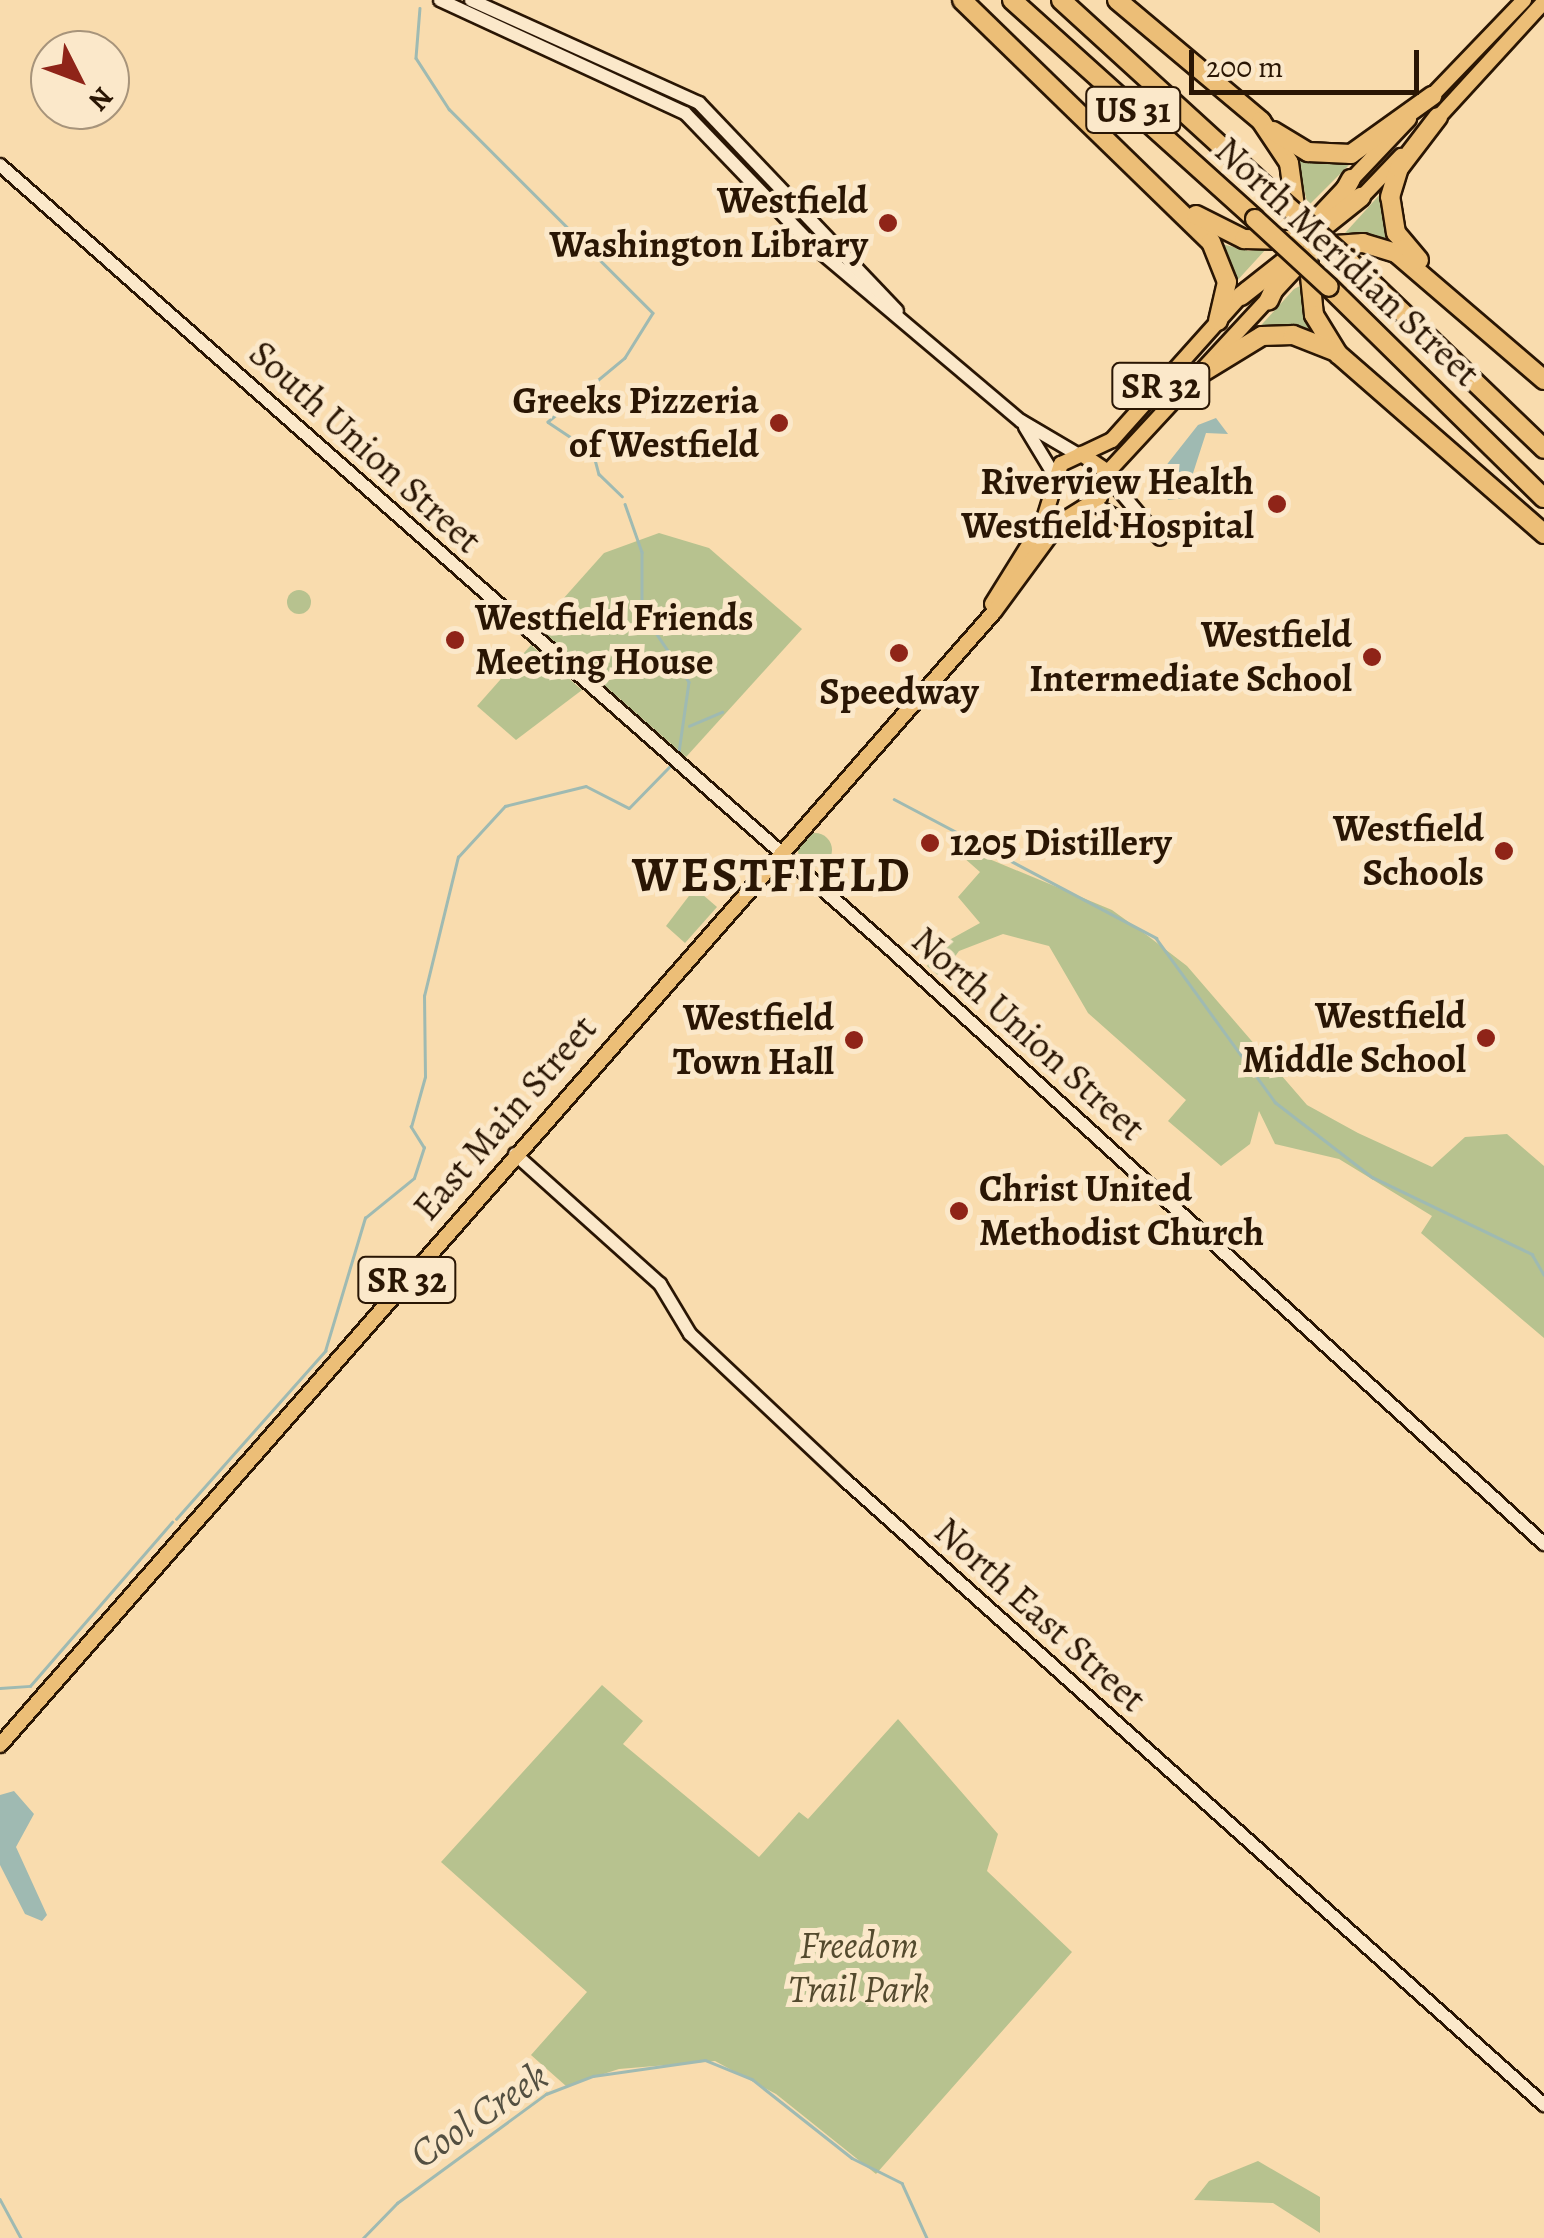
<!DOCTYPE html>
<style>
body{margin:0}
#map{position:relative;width:1544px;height:2238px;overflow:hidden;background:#f9dcae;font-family:Alegreya,serif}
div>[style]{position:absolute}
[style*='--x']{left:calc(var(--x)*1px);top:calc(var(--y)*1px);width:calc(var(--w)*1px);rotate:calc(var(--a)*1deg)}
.green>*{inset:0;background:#b7c28f}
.round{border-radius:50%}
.water>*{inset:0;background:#9fbab2}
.stream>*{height:2.5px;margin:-1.25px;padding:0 1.25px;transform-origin:1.25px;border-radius:1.25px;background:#9fbab2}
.roads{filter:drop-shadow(2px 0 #2a1604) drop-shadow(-2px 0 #2a1604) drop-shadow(0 2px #2a1604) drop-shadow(0 -2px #2a1604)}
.secondary>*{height:12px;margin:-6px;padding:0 6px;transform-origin:6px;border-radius:6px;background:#fbe8ca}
.primary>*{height:14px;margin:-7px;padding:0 7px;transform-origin:7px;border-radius:7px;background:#ecbe77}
.highway>*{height:18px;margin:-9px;padding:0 9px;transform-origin:9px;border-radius:9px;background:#ecbe77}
.bridges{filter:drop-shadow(2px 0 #2a1604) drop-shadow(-2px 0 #2a1604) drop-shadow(0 2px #2a1604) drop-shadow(0 -2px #2a1604)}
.highway-bridge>*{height:18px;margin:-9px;padding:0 9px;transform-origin:9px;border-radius:9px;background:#ecbe77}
.dots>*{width:28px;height:28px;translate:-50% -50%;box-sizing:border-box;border:5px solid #fbe8ca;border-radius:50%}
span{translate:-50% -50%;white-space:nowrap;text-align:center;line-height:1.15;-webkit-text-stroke:10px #fbe8ca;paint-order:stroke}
.shield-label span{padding:2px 8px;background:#fbe8ca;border:2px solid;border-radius:8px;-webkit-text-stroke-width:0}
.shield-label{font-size:35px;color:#2a1604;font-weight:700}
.poi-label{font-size:38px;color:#2a1604;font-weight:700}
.right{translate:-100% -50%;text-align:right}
.left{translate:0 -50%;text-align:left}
.street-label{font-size:38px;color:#2a1604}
.park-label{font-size:38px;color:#544a2e;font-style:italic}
.water-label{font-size:40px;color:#534f41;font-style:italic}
.district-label{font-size:48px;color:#2a1604;font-weight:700;letter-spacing:2.5px}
.north{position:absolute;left:30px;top:30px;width:100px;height:100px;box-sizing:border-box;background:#fbe8ca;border:2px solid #a7947b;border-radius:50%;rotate:132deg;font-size:28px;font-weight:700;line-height:40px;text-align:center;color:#2a1604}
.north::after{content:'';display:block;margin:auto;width:35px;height:45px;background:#8f2418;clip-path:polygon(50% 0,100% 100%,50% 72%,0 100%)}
.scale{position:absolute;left:1189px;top:50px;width:230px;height:45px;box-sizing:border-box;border:5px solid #2a1604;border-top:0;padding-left:12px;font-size:30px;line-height:35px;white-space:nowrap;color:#2a1604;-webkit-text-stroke:8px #fbe8ca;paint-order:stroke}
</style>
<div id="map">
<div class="green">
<i style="clip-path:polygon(1295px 153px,1355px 159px,1308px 206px)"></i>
<i style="clip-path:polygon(1383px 191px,1395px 241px,1344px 235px,1345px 233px)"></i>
<i style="clip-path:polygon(1222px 244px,1249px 251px,1267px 248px,1234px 284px)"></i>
<i style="clip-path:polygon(1300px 286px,1313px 335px,1254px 333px,1294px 289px)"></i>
<i style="clip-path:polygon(659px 533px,709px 548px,802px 629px,686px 757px,538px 627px,604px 553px)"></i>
<i class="round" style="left:287px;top:590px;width:24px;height:24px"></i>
<i style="clip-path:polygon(531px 645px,582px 690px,516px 740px,477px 706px)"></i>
<i class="round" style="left:798px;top:833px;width:34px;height:34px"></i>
<i style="clip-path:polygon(970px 851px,1112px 910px,1148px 936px,1187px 966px,1307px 1105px,1358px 1133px,1432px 1167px,1465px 1137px,1507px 1134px,1544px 1166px,1544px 1338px,1421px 1233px,1432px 1216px,1339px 1159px,1275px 1144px,1259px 1111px,1250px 1144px,1221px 1166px,1168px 1121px,1186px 1100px,1088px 1013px,1049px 946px,1003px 934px,959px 951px,940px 977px,934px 972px,927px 966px,942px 944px,980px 923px,958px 897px,980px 872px,963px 857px)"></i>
<i style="clip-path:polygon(695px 888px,717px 907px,685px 943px,666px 926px)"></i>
<i style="clip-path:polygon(602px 1685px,643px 1721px,623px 1744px,759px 1857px,799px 1812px,808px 1819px,898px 1719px,998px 1834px,987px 1871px,1072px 1952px,876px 2174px,776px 2094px,715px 2061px,619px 2069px,566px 2086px,531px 2055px,587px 1992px,441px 1862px)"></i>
<i style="clip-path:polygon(1258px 2161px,1320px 2197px,1320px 2233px,1273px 2203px,1194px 2200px,1209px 2181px)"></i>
</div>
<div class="water">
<i style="clip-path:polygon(1216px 418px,1228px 434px,1206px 433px,1185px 498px,1168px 500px,1157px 477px,1198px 425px)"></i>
<i style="clip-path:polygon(14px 1791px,34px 1814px,16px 1847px,47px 1915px,42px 1921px,25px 1914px,0 1865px,0 1795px)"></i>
</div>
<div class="stream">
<i style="--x:420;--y:8;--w:50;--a:94.6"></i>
<i style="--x:416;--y:58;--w:61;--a:57.1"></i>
<i style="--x:449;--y:109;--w:288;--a:45"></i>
<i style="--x:653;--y:313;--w:53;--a:121.9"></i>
<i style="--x:625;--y:358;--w:100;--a:140.3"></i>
<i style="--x:548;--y:422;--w:54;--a:33.7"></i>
<i style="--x:593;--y:452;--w:23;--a:75"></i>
<i style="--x:599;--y:474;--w:32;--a:44"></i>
<i style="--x:625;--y:504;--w:51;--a:70.5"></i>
<i style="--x:642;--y:552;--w:60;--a:90"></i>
<i style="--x:642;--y:612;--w:84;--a:56.1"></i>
<i style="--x:689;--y:682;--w:71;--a:98.1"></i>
<i style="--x:689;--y:726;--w:36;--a:-23"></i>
<i style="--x:894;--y:799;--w:297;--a:27.9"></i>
<i style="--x:1156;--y:938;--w:203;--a:54"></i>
<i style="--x:1275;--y:1102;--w:123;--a:37.7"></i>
<i style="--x:1372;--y:1177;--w:178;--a:25.7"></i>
<i style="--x:1532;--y:1254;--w:24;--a:60"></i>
<i style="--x:176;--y:1519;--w:225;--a:-48.4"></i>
<i style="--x:325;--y:1351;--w:139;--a:-73.3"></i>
<i style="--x:365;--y:1218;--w:63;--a:-39.2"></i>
<i style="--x:414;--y:1178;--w:32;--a:-72"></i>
<i style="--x:424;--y:1148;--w:25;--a:-122"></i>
<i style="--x:411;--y:1127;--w:52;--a:-74.4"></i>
<i style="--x:425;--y:1077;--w:81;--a:-90.7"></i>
<i style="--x:424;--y:996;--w:143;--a:-76.3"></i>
<i style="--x:458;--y:857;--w:69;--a:-47.3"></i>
<i style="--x:505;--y:806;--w:83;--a:-13.9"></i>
<i style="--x:586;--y:786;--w:48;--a:27.1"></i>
<i style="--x:629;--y:808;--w:62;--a:-45.7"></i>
<i style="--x:0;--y:1688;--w:30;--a:-4"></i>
<i style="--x:30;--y:1686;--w:217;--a:-49.1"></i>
<i style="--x:0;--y:2199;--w:44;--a:61.7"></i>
<i style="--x:363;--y:2238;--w:49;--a:-45.8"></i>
<i style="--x:397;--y:2203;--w:185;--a:-36.2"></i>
<i style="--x:546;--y:2094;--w:50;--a:-21"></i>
<i style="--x:593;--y:2076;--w:113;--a:-8.1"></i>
<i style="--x:705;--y:2060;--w:51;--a:22"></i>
<i style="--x:752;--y:2079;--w:127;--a:38.3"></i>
<i style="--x:852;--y:2158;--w:56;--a:26.6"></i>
<i style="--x:902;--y:2183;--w:60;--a:65.6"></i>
</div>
<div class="roads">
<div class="secondary">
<i style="--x:440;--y:0;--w:270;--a:24.8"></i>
<i style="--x:685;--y:113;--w:180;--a:46.1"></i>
<i style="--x:810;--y:243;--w:276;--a:40.2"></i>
<i style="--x:1021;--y:421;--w:65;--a:30.5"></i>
<i style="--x:471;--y:0;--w:250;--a:24.3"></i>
<i style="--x:699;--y:103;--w:287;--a:46.4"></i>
<i style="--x:0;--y:165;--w:1180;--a:41.36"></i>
<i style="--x:886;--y:945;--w:890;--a:42.31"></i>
<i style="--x:1025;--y:427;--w:60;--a:58.7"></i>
<i style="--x:1107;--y:476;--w:82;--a:49.9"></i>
<i style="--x:1091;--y:503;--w:66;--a:28.1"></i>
<i style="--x:515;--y:1154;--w:195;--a:41.9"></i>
<i style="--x:660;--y:1284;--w:58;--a:59"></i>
<i style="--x:690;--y:1334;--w:213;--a:43.3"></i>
<i style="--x:845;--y:1480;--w:938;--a:41.8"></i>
</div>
<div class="primary">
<i style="--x:1425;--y:103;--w:143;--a:-46.1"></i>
<i style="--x:1434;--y:122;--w:163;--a:-47.5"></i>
<i style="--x:1357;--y:202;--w:64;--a:-46.3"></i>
<i style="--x:1304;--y:230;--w:153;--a:-46.6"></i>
<i style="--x:1106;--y:474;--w:294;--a:-47.2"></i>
<i style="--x:992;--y:604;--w:97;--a:-58.1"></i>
<i style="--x:1043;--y:522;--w:61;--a:-72.8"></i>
<i style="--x:1061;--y:464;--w:56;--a:-25.2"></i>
<i style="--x:1112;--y:440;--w:203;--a:-48.2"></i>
<i style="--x:0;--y:1745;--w:1507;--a:-48.74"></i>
<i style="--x:994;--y:612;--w:112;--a:-53.7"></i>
<i style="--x:1060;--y:522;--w:47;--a:-32"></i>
<i style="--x:1100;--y:497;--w:27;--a:-80"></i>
<i style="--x:1105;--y:470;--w:29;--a:-146"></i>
</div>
<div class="highway">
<i style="--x:962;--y:0;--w:347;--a:44.2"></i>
<i style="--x:1211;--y:242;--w:43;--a:68.2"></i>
<i style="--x:1227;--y:282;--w:40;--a:103"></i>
<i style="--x:1012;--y:0;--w:327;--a:42"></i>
<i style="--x:1061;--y:0;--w:291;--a:42.4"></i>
<i style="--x:1117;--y:0;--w:188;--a:40"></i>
<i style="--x:1261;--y:121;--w:50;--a:56.3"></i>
<i style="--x:1289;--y:163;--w:73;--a:82.1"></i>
<i style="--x:1299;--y:235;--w:72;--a:114.8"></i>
<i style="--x:1273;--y:131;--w:41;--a:31"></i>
<i style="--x:1308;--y:152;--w:43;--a:2.7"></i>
<i style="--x:1351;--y:154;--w:100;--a:-35.6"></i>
<i style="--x:1351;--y:179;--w:89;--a:118.9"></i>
<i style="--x:1308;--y:257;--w:58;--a:84.1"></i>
<i style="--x:1314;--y:315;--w:46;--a:58.4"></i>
<i style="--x:1338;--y:354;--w:274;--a:41.1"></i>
<i style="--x:1196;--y:215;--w:54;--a:26.6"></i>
<i style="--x:1244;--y:239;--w:44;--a:1.3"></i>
<i style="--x:1326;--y:225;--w:45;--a:-38.7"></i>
<i style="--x:1321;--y:246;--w:42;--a:-4.1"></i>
<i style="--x:1363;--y:243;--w:34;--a:17"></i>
<i style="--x:1396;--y:253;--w:195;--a:40.6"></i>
<i style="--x:1419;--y:260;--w:35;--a:-130"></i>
<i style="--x:1396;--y:233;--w:36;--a:-99"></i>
<i style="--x:1390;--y:197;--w:30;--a:-73"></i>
<i style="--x:1399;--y:168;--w:64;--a:-52.6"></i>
<i style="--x:1351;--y:263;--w:268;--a:43.9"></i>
<i style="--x:1329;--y:287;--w:301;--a:44.5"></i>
<i style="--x:1241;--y:296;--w:60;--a:-38.2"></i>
<i style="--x:1203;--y:372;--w:69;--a:-31.4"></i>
<i style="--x:1262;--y:336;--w:31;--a:-2"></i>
<i style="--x:1293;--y:335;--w:44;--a:21.3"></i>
</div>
</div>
<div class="bridges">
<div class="highway-bridge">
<i style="--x:1276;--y:196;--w:101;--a:41.8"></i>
<i style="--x:1255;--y:219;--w:100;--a:42.6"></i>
</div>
</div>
<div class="dots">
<i style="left:888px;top:223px;background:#8f2418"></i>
<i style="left:779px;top:423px;background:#8f2418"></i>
<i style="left:1277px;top:504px;background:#8f2418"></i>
<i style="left:455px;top:640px;background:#8f2418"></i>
<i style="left:899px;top:653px;background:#8f2418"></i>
<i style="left:1372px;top:657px;background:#8f2418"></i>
<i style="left:930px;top:843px;background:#8f2418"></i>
<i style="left:1504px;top:851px;background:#8f2418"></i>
<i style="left:1486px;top:1038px;background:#8f2418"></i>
<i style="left:854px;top:1040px;background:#8f2418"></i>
<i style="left:959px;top:1211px;background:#8f2418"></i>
</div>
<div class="shield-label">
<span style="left:1133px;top:110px">US 31</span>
<span style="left:1161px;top:386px">SR 32</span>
<span style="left:407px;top:1280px">SR 32</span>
</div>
<div class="poi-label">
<span class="right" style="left:868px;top:223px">Westfield<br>Washington Library</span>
<span class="right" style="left:759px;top:423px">Greeks Pizzeria<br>of Westfield</span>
<span class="right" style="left:1254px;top:504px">Riverview Health<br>Westfield Hospital</span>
<span class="left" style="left:475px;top:640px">Westfield Friends<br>Meeting House</span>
<span class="right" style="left:1352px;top:657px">Westfield<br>Intermediate School</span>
<span style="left:899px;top:692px">Speedway</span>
<span class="right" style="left:1484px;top:851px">Westfield<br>Schools</span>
<span class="left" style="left:950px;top:843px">1205 Distillery</span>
<span class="right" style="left:1466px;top:1038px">Westfield<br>Middle School</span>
<span class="right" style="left:834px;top:1040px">Westfield<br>Town Hall</span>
<span class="left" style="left:979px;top:1211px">Christ United<br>Methodist Church</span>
</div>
<div class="street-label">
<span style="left:1347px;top:262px;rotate:43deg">North Meridian Street</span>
<span style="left:365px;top:447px;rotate:42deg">South Union Street</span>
<span style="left:1028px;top:1034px;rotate:42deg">North Union Street</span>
<span style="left:505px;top:1118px;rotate:-49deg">East Main Street</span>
<span style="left:1040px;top:1615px;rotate:42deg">North East Street</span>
</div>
<div class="park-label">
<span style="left:859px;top:1968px">Freedom<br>Trail Park</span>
</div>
<div class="water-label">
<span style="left:479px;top:2115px;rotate:-34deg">Cool Creek</span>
</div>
<div class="district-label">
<span style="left:772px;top:876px">WESTFIELD</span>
</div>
<div class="north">N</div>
<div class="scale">200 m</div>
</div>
